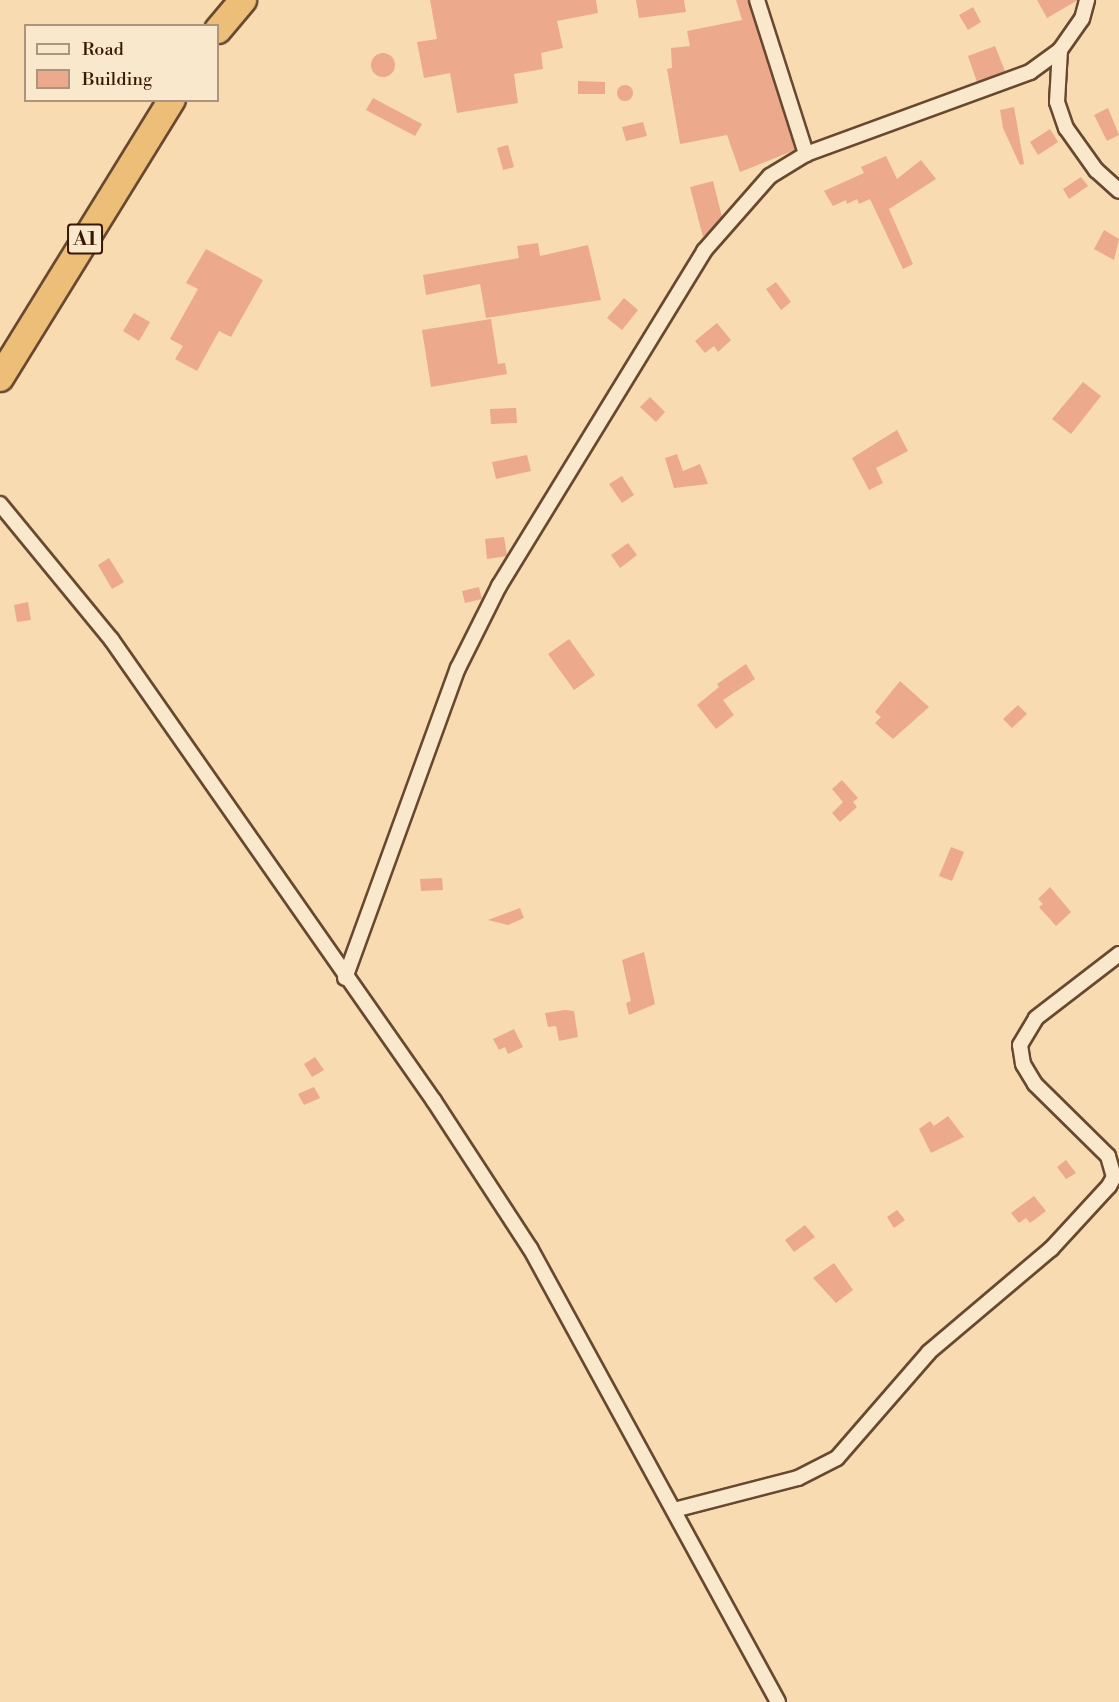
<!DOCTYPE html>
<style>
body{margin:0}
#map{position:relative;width:1119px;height:1702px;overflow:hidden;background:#f8dbb0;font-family:"Libre Bodoni",serif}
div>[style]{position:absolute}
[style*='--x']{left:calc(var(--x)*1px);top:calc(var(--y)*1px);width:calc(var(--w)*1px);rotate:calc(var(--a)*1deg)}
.building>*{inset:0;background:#eca98c}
.round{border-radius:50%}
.roads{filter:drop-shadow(2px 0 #684930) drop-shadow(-2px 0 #684930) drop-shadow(0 2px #684930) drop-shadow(0 -2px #684930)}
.street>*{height:14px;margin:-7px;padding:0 7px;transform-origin:7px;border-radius:7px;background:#fae8cc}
.highway>*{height:26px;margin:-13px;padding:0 13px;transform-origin:13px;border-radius:13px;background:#ecbe78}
span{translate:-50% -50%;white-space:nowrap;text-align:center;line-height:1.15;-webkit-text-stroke:5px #fae8cc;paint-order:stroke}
.shield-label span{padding:2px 4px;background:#fae8cc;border:2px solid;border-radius:4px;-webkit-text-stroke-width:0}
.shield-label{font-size:20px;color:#381805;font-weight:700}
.legend{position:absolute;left:24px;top:24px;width:195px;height:78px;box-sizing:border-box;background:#fae8cc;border:2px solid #ac957c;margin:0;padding:8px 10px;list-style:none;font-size:18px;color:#381805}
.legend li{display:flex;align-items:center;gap:12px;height:30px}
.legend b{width:30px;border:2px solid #ac957c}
</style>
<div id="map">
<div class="building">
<i style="clip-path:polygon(430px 0,596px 0,598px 13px,557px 21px,563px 48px,541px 53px,543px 69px,514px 74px,518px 103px,457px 113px,450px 73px,424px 78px,417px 42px,437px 39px)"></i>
<i style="clip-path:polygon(636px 0,684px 0,686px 12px,639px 18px)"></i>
<i style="clip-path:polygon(736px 0,748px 0,795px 150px,740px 172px,727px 135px,680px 144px,667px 69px,672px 68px,671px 48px,690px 46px,687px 31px,742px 20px)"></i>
<i style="clip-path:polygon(1037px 0,1078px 0,1047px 18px)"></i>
<i style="clip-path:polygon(973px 7px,981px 22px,968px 30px,959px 15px)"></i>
<i style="clip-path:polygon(995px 46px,1005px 71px,977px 82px,968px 56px)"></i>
<i class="round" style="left:371px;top:53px;width:24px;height:24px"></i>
<i style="clip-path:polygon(578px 81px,605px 82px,605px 94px,578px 94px)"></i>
<i class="round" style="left:617px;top:85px;width:16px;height:16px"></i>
<i style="clip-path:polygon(373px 98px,422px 124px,415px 136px,366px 110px)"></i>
<i style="clip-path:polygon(1014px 107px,1024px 164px,1020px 165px,1003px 128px,1000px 110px)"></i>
<i style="clip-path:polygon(1108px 108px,1119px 135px,1107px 141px,1094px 115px)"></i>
<i style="clip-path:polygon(643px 122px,647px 136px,626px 141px,622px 127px)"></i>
<i style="clip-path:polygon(1050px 129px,1058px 142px,1038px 155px,1030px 142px)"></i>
<i style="clip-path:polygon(508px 145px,514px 167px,503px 170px,497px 148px)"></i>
<i style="clip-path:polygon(886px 156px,897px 179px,921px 160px,936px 179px,889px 209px,913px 264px,903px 269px,870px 199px,859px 204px,857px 199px,847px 204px,846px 200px,833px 206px,824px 191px,864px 173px,861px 167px)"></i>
<i style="clip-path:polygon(1081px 177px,1088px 186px,1069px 199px,1063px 189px)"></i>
<i style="clip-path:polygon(713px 181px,722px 217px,703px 237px,690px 187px)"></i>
<i style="clip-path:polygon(1104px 230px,1119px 239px,1114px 260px,1094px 249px)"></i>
<i style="clip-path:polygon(538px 243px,540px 256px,588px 245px,601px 300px,486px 318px,480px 284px,426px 295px,423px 275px,519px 258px,517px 246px)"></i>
<i style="clip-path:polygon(206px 249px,263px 280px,231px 337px,219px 331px,197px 371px,175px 359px,183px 346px,170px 339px,198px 289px,186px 283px)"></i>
<i style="clip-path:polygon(776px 282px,791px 302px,781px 310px,766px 289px)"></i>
<i style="clip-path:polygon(624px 298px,638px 310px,622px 330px,607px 318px)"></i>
<i style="clip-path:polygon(134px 313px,150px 322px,139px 341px,123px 331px)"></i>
<i style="clip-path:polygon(491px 319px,498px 364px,505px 363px,507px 374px,431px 387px,422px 330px)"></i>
<i style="clip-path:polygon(717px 323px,731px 340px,718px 352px,714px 346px,705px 353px,695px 341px)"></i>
<i style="clip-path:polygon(1083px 382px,1101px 396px,1071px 434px,1052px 419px)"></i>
<i style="clip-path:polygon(650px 397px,665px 412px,656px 422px,640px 407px)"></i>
<i style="clip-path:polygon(516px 408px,517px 423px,491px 424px,490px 409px)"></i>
<i style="clip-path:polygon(897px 430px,908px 451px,876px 468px,883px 483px,869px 490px,852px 458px)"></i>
<i style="clip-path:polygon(677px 454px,683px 471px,700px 464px,708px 484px,674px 488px,665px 458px)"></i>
<i style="clip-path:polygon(527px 455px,531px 471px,496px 479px,492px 462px)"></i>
<i style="clip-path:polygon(622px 476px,634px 495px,622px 503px,609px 484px)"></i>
<i style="clip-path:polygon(504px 537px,507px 556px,487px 559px,485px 539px)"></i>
<i style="clip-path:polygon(628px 543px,637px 555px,620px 568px,611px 555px)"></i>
<i style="clip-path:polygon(109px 558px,124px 582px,112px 589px,98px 565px)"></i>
<i style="clip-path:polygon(479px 587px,482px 599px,465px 603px,462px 591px)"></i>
<i style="clip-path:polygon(28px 602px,31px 620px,17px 622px,14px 605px)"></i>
<i style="clip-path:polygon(569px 639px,595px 675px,574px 690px,548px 654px)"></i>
<i style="clip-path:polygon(746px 664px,755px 679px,723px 700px,734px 715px,716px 729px,697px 705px,719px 687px,717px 684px)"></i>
<i style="clip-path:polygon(900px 681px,929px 707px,893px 739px,875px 723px,881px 717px,875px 712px)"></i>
<i style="clip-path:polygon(1018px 705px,1027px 714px,1012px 728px,1003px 719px)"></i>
<i style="clip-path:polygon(842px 780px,858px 798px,853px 802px,857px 807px,840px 822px,832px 813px,843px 802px,832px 789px)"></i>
<i style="clip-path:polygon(951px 847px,964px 852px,952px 881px,939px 876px)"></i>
<i style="clip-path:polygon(442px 878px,443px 890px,421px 891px,420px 879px)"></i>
<i style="clip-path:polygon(1050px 887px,1071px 912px,1056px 926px,1039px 907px,1043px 904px,1038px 899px)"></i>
<i style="clip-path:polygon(520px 908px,524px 918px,508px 925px,488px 920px)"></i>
<i style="clip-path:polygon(644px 952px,655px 1004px,629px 1015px,626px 1003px,631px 1001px,622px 960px)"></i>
<i style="clip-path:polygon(565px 1010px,574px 1011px,578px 1037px,559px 1041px,556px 1026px,548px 1027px,545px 1013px)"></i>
<i style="clip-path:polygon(514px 1029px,523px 1047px,508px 1054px,505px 1047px,499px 1050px,493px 1039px)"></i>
<i style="clip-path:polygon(315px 1057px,324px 1070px,312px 1077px,304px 1064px)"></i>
<i style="clip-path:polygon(314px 1087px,320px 1098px,304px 1105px,298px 1094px)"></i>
<i style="clip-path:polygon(948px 1116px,964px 1137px,931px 1153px,919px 1129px,930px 1121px,934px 1126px)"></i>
<i style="clip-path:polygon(1066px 1160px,1076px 1173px,1066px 1179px,1057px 1167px)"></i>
<i style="clip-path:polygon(1034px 1196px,1046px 1211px,1030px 1223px,1026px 1218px,1019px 1223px,1011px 1213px)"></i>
<i style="clip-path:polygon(897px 1210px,905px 1220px,894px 1228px,887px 1217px)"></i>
<i style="clip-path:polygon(805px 1225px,815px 1237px,794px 1252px,785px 1240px)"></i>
<i style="clip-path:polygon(834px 1263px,853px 1290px,836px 1303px,813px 1278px)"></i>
</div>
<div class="roads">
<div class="street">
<i style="--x:757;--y:0;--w:162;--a:72.3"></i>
<i style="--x:1060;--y:50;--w:52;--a:93.3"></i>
<i style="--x:1057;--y:102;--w:28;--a:71"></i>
<i style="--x:1066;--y:128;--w:52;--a:54.5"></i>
<i style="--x:1096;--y:170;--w:31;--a:42"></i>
<i style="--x:0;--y:504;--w:175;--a:50.6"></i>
<i style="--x:111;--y:639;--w:564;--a:55.04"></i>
<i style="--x:434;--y:1101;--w:176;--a:56.9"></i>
<i style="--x:530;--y:1248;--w:517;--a:61.35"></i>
<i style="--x:345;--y:978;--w:330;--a:-70"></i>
<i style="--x:458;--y:668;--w:92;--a:-63.4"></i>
<i style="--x:499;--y:586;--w:393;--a:-58.5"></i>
<i style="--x:704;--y:251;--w:100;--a:-48.7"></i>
<i style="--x:770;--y:176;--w:42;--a:-31.4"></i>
<i style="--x:806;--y:154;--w:239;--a:-20.1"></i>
<i style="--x:1030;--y:72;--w:37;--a:-36"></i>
<i style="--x:1060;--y:50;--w:38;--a:-55"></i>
<i style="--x:1082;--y:19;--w:20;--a:-75"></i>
<i style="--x:674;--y:1510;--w:128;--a:-14.5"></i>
<i style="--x:798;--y:1478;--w:44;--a:-27.1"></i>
<i style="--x:837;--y:1458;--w:140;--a:-49"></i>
<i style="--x:929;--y:1352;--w:160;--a:-40.2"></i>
<i style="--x:1051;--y:1249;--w:86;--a:-47.4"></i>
<i style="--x:1109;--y:1186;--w:10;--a:-61"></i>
<i style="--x:1114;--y:1177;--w:22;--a:-106"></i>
<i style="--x:1108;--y:1156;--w:103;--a:-135.4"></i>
<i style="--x:1035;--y:1084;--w:23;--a:-121"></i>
<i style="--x:1023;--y:1064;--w:19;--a:-99"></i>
<i style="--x:1020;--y:1045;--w:31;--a:-59"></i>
<i style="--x:1036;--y:1018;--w:105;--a:-37.6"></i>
</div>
<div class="highway">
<i style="--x:218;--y:30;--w:39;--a:-50"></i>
<i style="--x:0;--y:378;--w:327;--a:-58.3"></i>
</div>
</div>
<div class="shield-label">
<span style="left:85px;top:239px">A1</span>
</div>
<ul class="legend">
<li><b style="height:8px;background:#fae8cc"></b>Road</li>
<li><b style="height:16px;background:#eca98c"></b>Building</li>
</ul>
</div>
